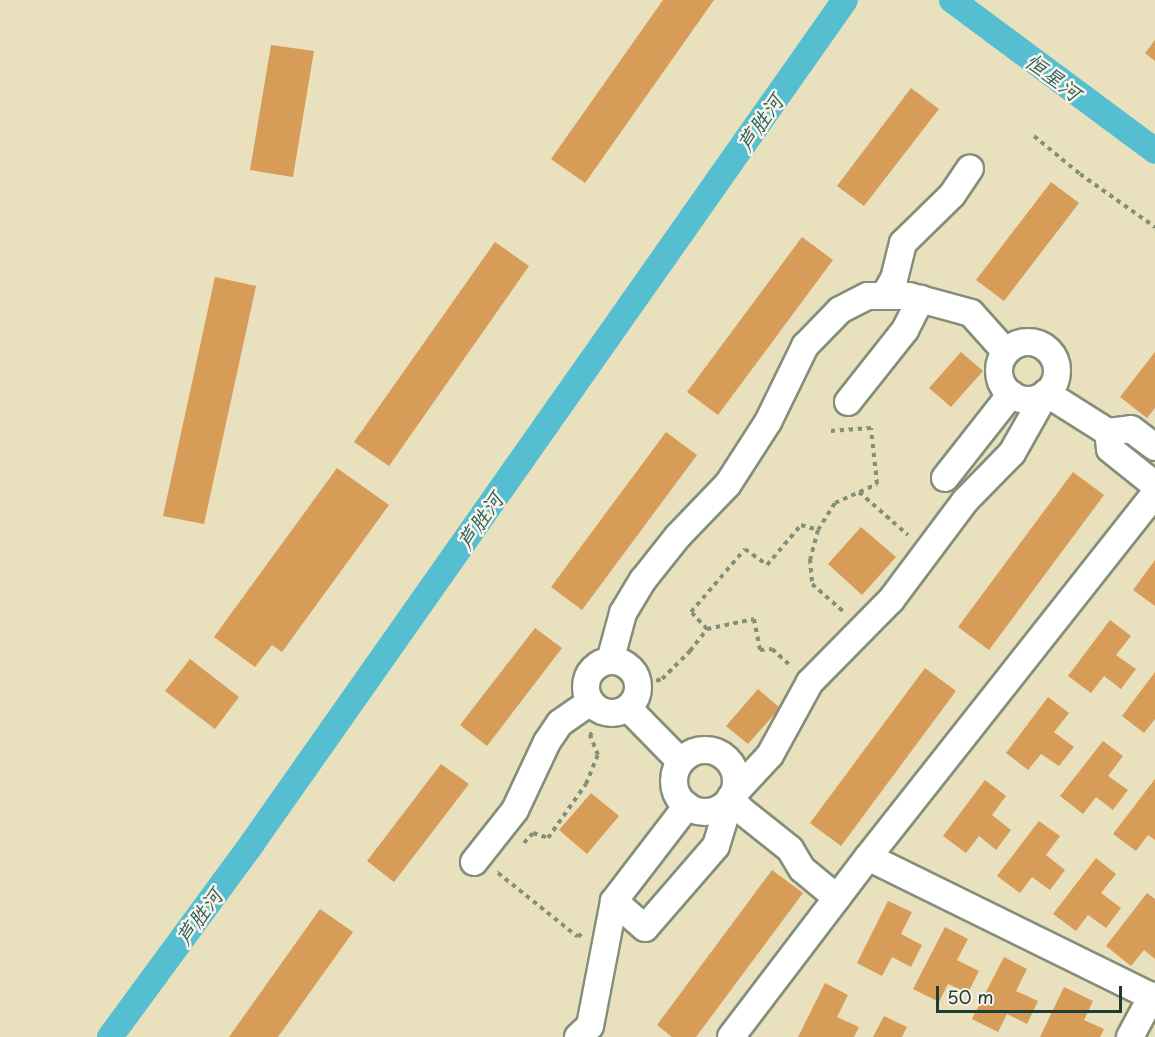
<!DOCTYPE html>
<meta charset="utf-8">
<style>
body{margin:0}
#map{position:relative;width:1155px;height:1037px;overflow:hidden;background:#e9e1be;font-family:"Playpen Sans","LXGW WenKai TC",sans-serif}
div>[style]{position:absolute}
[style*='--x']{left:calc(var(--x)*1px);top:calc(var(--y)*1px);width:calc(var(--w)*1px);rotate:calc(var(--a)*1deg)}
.canal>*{height:26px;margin:-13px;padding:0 13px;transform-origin:13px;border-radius:13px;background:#55bfd1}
.building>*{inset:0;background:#d69c58}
.path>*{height:4px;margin-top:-2px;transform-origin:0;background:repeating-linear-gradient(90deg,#848f79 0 4.5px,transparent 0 9px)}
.roads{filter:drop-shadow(2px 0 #848f79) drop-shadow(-2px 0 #848f79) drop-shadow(0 2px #848f79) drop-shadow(0 -2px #848f79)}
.minor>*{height:26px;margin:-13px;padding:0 13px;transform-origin:13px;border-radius:13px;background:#fff}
.minor>.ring{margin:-13px;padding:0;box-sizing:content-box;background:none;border:26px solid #fff;border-radius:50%}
span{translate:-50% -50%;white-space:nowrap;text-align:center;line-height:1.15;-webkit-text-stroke:5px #f7f3e8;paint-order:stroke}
.water-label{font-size:21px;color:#2c5e5b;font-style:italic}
.scale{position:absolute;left:936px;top:986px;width:186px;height:27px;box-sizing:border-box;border:3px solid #1f3d34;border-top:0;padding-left:8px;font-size:18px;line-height:21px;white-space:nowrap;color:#1f3d34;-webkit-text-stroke:4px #f7f3e8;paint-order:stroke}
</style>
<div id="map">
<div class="canal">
<i style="--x:952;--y:0;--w:253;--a:36.6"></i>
<i style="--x:110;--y:1037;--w:242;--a:-53.7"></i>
<i style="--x:253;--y:842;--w:1029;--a:-54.89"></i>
</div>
<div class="building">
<i style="clip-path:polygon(663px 0,714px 0,585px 183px,551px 159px)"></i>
<i style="clip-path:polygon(1155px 40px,1155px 61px,1145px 53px)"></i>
<i style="clip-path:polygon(271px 45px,314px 51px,293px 177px,250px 170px)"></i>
<i style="clip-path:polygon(911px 88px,939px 109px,864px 206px,837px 186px)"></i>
<i style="clip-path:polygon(1051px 182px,1079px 203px,1004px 301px,976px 280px)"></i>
<i style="clip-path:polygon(802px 237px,833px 260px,718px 415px,687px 392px)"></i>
<i style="clip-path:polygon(495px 242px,529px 266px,389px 466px,354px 442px)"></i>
<i style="clip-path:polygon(215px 277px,256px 286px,204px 524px,163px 516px)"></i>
<i style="clip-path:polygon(961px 352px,983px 371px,951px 407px,929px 388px)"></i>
<i style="clip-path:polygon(1155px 352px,1155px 408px,1147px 418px,1120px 397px)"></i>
<i style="clip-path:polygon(666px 432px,697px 455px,582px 610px,551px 587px)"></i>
<i style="clip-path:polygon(337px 468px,389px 505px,282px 652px,272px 645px,255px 667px,214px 637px)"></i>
<i style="clip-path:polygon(1073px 472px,1104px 495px,989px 650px,958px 627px)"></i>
<i style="clip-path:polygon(861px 527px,896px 557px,862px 595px,828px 564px)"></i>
<i style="clip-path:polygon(1155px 560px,1155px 606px,1133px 590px)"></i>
<i style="clip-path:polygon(1110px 620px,1131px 636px,1116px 655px,1136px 669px,1121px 689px,1104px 676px,1091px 693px,1068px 676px)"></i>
<i style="clip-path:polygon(535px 628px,562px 648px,487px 746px,460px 725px)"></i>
<i style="clip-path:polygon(190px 659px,239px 697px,215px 729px,165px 691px)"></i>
<i style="clip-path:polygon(925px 668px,956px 691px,841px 846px,810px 823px)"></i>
<i style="clip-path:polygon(1155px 672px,1155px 719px,1144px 733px,1122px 716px)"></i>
<i style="clip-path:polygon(758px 689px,780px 708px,748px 744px,726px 726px)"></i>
<i style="clip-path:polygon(1048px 697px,1069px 713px,1054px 732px,1074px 747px,1059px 766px,1041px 754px,1028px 770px,1006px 753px)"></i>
<i style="clip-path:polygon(1103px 741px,1123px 756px,1108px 776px,1128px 790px,1113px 810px,1096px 797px,1083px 814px,1060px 796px)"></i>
<i style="clip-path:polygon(441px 764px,469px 784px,394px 882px,367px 861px)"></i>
<i style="clip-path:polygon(1155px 779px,1155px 840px,1148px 835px,1136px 851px,1113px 834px)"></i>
<i style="clip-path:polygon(985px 780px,1006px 796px,992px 815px,1011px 830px,996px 850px,979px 836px,966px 853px,943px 836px)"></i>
<i style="clip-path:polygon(591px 793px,619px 816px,587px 854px,559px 830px)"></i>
<i style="clip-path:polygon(1039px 821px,1060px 836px,1046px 855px,1065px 870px,1050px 890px,1032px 877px,1020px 893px,997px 876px)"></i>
<i style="clip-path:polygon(1096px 858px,1116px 874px,1101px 893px,1121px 908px,1106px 928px,1088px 915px,1076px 931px,1053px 914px)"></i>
<i style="clip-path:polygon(772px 870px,803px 893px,696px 1037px,672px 1037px,657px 1025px)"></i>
<i style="clip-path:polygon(1147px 893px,1155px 899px,1155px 959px,1144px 950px,1131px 966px,1106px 946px)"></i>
<i style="clip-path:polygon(888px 901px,912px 912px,901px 934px,922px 945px,911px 967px,892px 957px,882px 976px,857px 963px)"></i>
<i style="clip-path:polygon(320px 909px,353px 932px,278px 1037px,229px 1037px)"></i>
<i style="clip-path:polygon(945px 927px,968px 939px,957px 960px,979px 971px,968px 993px,948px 984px,939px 1002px,913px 989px)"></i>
<i style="clip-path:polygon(1004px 957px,1027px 969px,1016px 991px,1038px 1001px,1027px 1024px,1007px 1014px,998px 1032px,972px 1019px)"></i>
<i style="clip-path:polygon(825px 983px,848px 995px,837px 1017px,859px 1027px,854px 1037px,798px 1037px)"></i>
<i style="clip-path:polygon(1064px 987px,1093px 1001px,1084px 1020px,1104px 1029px,1100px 1037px,1040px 1037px)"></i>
<i style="clip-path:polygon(884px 1016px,907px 1027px,902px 1037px,873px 1037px)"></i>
</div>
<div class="path">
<i style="--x:1034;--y:136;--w:60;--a:39.6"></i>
<i style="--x:1080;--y:174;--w:92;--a:35.2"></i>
<i style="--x:859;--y:492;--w:65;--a:41.3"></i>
<i style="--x:818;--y:530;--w:30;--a:105"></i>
<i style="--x:810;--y:559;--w:25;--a:85"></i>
<i style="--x:812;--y:584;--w:44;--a:41.3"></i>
<i style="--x:707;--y:629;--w:48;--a:-12"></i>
<i style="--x:754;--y:619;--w:32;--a:79"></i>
<i style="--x:760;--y:650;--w:12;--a:-5"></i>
<i style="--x:772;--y:649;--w:25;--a:42"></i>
<i style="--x:639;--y:686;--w:24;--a:-17"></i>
<i style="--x:662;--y:679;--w:40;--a:-45"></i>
<i style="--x:690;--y:651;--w:28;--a:-52"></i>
<i style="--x:707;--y:629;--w:23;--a:-133"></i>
<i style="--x:691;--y:612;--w:83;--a:-49.4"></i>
<i style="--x:745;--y:549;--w:27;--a:36"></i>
<i style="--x:767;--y:565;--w:52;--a:-49.6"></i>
<i style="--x:801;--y:525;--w:18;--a:16"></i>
<i style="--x:818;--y:530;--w:32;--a:-58"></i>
<i style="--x:835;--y:503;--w:46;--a:-24.3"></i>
<i style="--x:877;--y:484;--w:56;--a:-96.1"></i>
<i style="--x:871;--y:428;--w:41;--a:175.8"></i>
<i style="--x:524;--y:843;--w:13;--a:-48"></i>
<i style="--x:533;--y:833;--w:16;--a:18"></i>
<i style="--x:548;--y:838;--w:66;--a:-54.9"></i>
<i style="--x:586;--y:784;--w:31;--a:-68"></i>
<i style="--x:598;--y:755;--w:22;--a:-112"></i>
<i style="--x:590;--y:735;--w:3;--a:-45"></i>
<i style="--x:499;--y:872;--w:1;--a:135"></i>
<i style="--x:498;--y:873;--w:102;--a:38.7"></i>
<i style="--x:578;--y:937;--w:6;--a:-45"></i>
</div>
<div class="roads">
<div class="minor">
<i style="--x:884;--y:296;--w:20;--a:-60"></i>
<i style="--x:894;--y:279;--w:37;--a:-76"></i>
<i style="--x:903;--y:243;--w:69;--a:-44.4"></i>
<i style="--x:952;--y:195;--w:32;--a:-56"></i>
<i class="ring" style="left:999px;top:342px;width:32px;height:32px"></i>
<i style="--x:848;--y:402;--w:92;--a:-51.6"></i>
<i style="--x:905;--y:330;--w:35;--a:-63"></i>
<i style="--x:1108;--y:432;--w:17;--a:83"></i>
<i style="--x:1110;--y:449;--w:58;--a:38.7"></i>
<i style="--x:945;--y:478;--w:107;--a:-51.8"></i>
<i class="ring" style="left:586px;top:661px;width:26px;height:26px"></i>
<i style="--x:610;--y:661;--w:50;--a:-74.8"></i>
<i style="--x:623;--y:613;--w:39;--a:-59"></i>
<i style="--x:643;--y:580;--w:56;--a:-51.5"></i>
<i style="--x:678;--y:536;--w:72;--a:-46.1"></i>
<i style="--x:728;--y:484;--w:74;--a:-57.2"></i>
<i style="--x:768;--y:422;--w:85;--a:-64"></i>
<i style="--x:805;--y:346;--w:50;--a:-45.8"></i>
<i style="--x:840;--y:310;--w:31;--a:-27"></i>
<i style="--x:868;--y:296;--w:41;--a:0"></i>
<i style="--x:909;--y:296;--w:64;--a:15.3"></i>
<i style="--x:971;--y:313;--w:52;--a:48.1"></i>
<i style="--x:628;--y:708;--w:74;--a:45.5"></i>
<i class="ring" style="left:674px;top:750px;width:36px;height:36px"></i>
<i style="--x:868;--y:857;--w:320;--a:26.2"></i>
<i style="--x:474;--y:862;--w:66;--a:-51.7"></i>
<i style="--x:515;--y:810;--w:75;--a:-64.8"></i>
<i style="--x:547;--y:742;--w:23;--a:-56"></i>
<i style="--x:560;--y:723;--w:37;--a:-35"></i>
<i style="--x:837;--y:898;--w:45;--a:-140.4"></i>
<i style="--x:802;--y:869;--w:23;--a:-121"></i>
<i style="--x:790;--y:849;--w:63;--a:-141.5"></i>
<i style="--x:741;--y:810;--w:16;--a:-128"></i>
<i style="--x:731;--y:797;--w:57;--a:-47.1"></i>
<i style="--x:770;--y:755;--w:83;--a:-61.3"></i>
<i style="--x:810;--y:682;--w:115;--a:-45.4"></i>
<i style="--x:891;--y:600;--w:124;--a:-53.2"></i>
<i style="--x:965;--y:501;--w:67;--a:-45.6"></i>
<i style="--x:1012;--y:453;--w:69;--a:-60.5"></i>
<i style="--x:1046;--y:393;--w:73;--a:32.2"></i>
<i style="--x:1108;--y:432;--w:23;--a:-7"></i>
<i style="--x:1131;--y:429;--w:30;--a:37"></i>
<i style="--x:614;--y:901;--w:120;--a:-52.5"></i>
<i style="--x:578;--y:1037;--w:16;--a:-43"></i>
<i style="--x:590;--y:1026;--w:127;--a:-79.1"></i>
<i style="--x:614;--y:901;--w:41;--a:41.1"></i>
<i style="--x:645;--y:928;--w:108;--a:-49.1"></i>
<i style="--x:716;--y:846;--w:51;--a:-73"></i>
<i style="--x:731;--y:1037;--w:226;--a:-52.7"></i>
<i style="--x:868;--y:857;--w:464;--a:-51.7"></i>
<i style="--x:1130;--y:1037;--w:47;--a:-61.8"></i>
</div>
</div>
<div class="water-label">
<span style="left:1054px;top:76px;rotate:37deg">恒星河</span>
<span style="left:759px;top:122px;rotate:-55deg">芦胜河</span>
<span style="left:479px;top:520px;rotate:-55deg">芦胜河</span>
<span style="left:198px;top:916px;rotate:-54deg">芦胜河</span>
</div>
<div class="scale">50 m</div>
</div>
